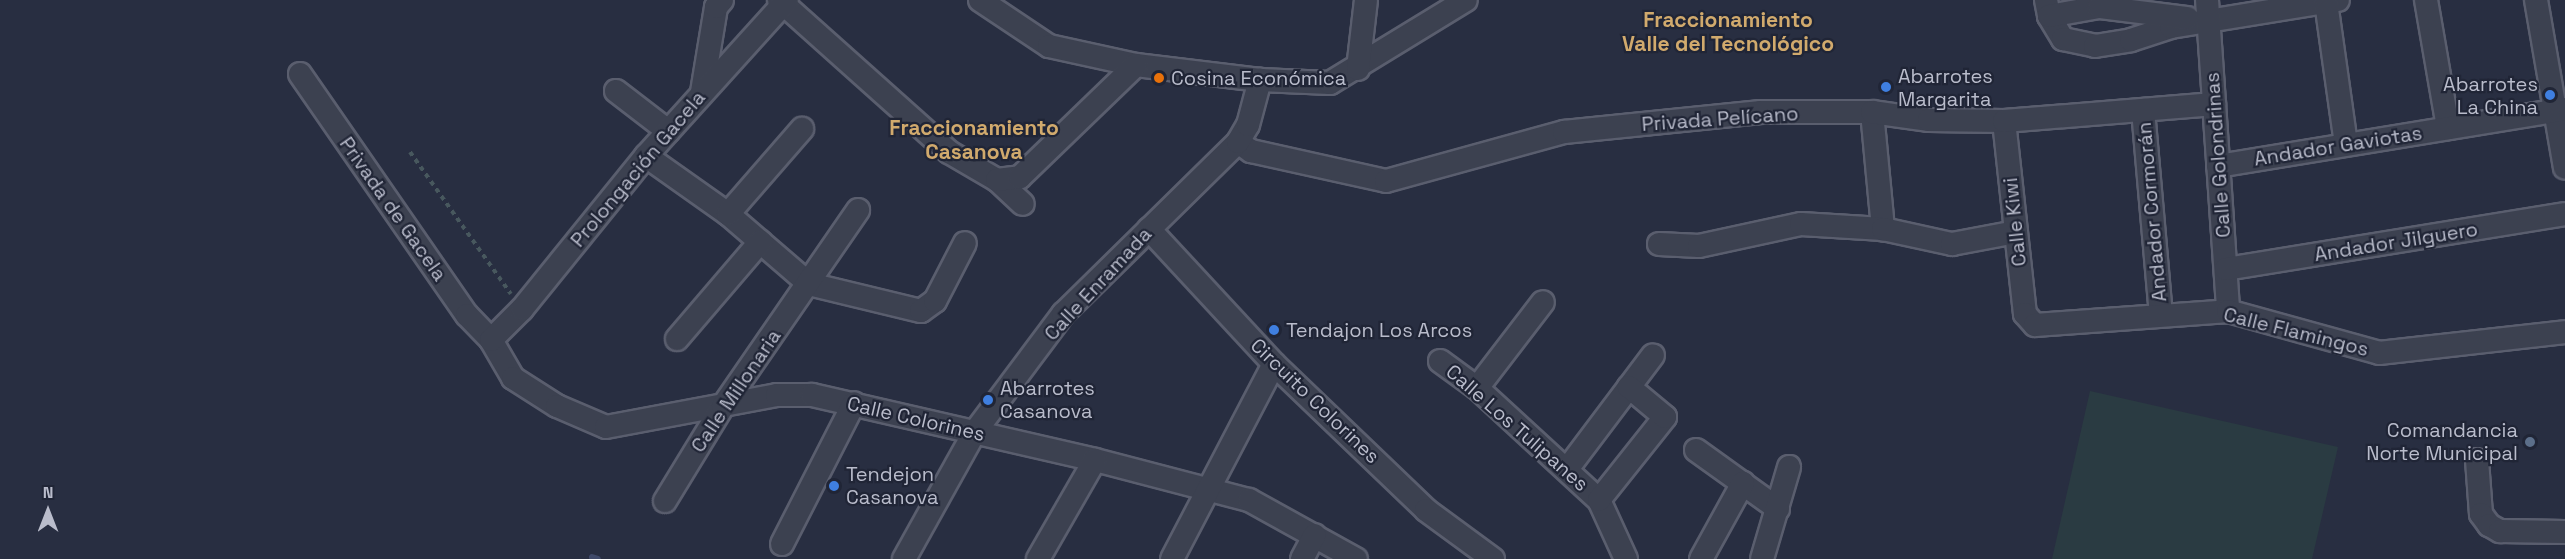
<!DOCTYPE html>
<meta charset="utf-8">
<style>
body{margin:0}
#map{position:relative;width:2565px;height:559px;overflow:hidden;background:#282e41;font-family:"Space Grotesk",sans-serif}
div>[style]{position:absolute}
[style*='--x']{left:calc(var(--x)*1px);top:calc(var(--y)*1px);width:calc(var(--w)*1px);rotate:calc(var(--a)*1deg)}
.green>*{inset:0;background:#2a3b42}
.stream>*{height:6px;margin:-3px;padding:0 3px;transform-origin:3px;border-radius:3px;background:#3f4969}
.path>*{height:4px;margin-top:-2px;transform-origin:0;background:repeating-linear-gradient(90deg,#48585e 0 4.5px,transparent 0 9px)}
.roads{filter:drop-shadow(2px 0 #5a5e6e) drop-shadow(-2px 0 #5a5e6e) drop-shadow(0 2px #5a5e6e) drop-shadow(0 -2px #5a5e6e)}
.minor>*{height:22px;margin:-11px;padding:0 11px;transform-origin:11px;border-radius:11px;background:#3c4150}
.dots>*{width:16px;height:16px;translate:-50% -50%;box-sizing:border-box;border:3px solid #202536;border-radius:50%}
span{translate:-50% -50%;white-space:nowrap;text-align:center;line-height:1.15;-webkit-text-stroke:4.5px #202536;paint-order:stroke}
.poi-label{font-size:20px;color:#b9bccb}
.left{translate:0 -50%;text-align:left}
.right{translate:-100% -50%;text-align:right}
.street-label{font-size:20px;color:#b9bccb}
.neighbourhood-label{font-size:21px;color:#d1aa6d;font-weight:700}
.north{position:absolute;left:18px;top:481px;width:60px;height:60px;-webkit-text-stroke:4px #202536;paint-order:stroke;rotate:0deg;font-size:16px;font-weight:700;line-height:24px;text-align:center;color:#b9bccb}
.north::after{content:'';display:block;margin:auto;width:21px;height:27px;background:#b9bccb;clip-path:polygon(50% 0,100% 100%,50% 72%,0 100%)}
</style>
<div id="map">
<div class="green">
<i style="clip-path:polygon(2090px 391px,2338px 447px,2312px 559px,2052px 559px)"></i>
</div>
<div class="stream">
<i style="--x:592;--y:557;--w:6;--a:18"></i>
</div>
<div class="path">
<i style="--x:410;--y:152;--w:174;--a:54.6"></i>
</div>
<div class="roads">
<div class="minor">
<i style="--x:779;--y:0;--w:228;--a:41.8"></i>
<i style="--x:949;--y:152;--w:56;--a:30.3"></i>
<i style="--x:997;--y:180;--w:35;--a:43"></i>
<i style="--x:980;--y:0;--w:83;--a:33.7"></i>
<i style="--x:1049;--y:46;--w:89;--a:12.3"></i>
<i style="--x:1136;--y:65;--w:125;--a:6.9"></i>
<i style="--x:1260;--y:80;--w:70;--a:2.5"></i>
<i style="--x:1330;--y:83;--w:159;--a:-31.4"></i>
<i style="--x:2046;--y:0;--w:16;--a:79"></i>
<i style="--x:2049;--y:16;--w:27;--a:59"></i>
<i style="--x:2063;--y:39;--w:33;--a:12"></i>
<i style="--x:2095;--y:46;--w:36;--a:-9"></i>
<i style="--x:2131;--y:40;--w:42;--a:-18"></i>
<i style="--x:2171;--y:27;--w:169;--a:-9.2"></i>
<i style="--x:2207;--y:0;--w:312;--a:86.1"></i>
<i style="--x:2426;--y:0;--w:130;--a:80.2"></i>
<i style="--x:2536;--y:0;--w:170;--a:80.2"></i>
<i style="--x:2326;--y:2;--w:143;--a:82"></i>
<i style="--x:2049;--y:16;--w:51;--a:-10.2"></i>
<i style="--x:2099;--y:7;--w:89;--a:7.1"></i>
<i style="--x:1358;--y:69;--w:69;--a:-83.4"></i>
<i style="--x:300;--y:74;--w:293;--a:55.3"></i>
<i style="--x:467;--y:315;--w:35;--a:46"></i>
<i style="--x:491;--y:340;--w:44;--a:59.9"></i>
<i style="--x:513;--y:378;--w:52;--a:32.5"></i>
<i style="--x:557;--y:406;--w:53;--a:23.2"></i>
<i style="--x:606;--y:427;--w:174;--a:-10.6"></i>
<i style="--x:777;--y:395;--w:35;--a:0"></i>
<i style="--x:812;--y:395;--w:290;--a:12.9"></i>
<i style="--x:1095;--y:460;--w:159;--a:14.6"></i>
<i style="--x:1249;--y:500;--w:122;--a:28.9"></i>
<i style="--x:616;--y:91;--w:66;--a:37.6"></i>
<i style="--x:702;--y:92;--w:86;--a:-80.6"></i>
<i style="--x:716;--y:7;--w:9;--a:-49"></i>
<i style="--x:2143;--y:110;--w:205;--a:85"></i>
<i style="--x:1872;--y:112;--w:118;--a:84.6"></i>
<i style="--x:2004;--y:121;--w:194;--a:83.8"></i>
<i style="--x:2025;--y:314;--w:15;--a:48"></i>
<i style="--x:2035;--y:325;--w:194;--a:-4.1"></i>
<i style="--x:2228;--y:311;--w:157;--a:15.5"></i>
<i style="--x:2379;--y:353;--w:187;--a:-6.4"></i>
<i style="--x:1238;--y:142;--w:16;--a:35"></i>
<i style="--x:1251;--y:151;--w:138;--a:12.5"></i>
<i style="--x:1386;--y:181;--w:185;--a:-15.4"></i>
<i style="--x:1564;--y:132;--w:198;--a:-5.8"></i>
<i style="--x:1761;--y:112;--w:111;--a:0"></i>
<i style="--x:1872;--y:112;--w:58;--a:8"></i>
<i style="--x:1929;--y:120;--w:75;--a:0.8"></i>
<i style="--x:2004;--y:121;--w:211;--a:-4.6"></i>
<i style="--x:646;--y:156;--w:100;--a:35.3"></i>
<i style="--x:728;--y:214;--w:107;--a:40.8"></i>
<i style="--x:809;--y:284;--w:115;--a:13.6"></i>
<i style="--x:921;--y:311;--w:17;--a:-36"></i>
<i style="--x:935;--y:301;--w:65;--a:-62.7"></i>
<i style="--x:2218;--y:166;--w:352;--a:-9.3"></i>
<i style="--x:997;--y:180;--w:23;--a:-7"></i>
<i style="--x:1020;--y:177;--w:161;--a:-44"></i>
<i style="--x:728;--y:214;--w:113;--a:-49"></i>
<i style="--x:1149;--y:229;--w:184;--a:47.2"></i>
<i style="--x:1274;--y:364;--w:211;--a:43.8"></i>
<i style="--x:1426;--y:510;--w:83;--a:36.2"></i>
<i style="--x:1659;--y:244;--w:40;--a:2.9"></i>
<i style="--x:1699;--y:246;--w:104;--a:-12.2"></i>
<i style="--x:1801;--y:224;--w:82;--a:3.5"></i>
<i style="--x:1883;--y:229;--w:71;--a:12.3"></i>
<i style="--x:1952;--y:244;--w:65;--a:-10.6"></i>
<i style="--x:2226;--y:269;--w:343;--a:-9.2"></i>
<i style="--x:677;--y:339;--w:128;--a:-49.4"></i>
<i style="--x:491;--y:340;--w:44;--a:-45"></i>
<i style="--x:522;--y:309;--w:197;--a:-51"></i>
<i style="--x:646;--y:156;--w:210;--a:-47.9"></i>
<i style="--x:1440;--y:361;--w:46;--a:36.1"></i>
<i style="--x:1477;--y:388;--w:166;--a:42.6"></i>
<i style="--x:1599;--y:500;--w:65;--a:65.4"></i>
<i style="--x:1477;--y:388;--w:108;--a:-52.5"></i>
<i style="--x:1696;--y:450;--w:101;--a:35.7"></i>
<i style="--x:2477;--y:460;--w:54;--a:85.8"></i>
<i style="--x:2481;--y:514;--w:14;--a:54"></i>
<i style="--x:2489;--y:525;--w:13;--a:29"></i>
<i style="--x:2500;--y:531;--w:65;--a:0.9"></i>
<i style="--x:1568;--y:468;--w:141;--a:-53"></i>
<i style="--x:1599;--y:500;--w:106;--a:-51.5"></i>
<i style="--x:1665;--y:417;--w:47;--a:-140.2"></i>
<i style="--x:665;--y:501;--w:111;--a:-58.6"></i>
<i style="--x:723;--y:406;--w:238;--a:-55.4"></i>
<i style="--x:782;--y:544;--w:158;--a:-62.9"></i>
<i style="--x:904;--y:559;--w:144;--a:-60.9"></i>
<i style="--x:974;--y:433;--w:149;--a:-53.2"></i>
<i style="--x:1063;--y:314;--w:245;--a:-44.5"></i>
<i style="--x:1238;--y:142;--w:20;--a:-60"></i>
<i style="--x:1248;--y:125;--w:47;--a:-75.1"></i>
<i style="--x:1038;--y:559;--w:114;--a:-60.1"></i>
<i style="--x:1172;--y:559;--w:220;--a:-62.4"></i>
<i style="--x:1302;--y:559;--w:27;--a:-62"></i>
<i style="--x:1701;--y:559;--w:87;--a:-61.1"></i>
<i style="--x:1762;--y:559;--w:96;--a:-73.6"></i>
</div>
</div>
<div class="dots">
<i style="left:1159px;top:78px;background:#e8710a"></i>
<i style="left:1886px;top:87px;background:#3f7fe0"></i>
<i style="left:2550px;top:95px;background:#3f7fe0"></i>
<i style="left:1274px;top:330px;background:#3f7fe0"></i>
<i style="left:988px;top:400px;background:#3f7fe0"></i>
<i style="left:2530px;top:442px;background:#5c6f8a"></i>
<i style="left:834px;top:486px;background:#3f7fe0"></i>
</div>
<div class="poi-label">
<span class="left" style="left:1898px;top:88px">Abarrotes<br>Margarita</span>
<span class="left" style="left:1171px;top:78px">Cosina Económica</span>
<span class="right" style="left:2538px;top:96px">Abarrotes<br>La China</span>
<span class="left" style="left:1286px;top:330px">Tendajon Los Arcos</span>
<span class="left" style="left:1000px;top:400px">Abarrotes<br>Casanova</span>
<span class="right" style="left:2518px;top:442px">Comandancia<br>Norte Municipal</span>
<span class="left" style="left:846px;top:486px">Tendejon<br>Casanova</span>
</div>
<div class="street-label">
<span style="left:1720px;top:119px;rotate:-4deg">Privada Pelícano</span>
<span style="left:2338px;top:146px;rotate:-9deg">Andador Gaviotas</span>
<span style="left:2218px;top:155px;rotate:-94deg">Calle Golondrinas</span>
<span style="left:638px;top:169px;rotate:-50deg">Prolongación Gacela</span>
<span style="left:393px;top:209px;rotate:55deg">Privada de Gacela</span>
<span style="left:2152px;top:212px;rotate:-95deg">Andador Cormorán</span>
<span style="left:2015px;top:222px;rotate:-96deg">Calle Kiwi</span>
<span style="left:2396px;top:242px;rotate:-9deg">Andador Jilguero</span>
<span style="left:1098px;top:284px;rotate:-47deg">Calle Enramada</span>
<span style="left:2296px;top:332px;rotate:14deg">Calle Flamingos</span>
<span style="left:736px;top:391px;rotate:-56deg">Calle Millonaria</span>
<span style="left:1315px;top:401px;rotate:44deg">Circuito Colorines</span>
<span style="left:916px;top:419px;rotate:13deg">Calle Colorines</span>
<span style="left:1517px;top:428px;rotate:41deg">Calle Los Tulipanes</span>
</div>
<div class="neighbourhood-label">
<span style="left:1728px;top:32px">Fraccionamiento<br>Valle del Tecnológico</span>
<span style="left:974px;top:140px">Fraccionamiento<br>Casanova</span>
</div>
<div class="north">N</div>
</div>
